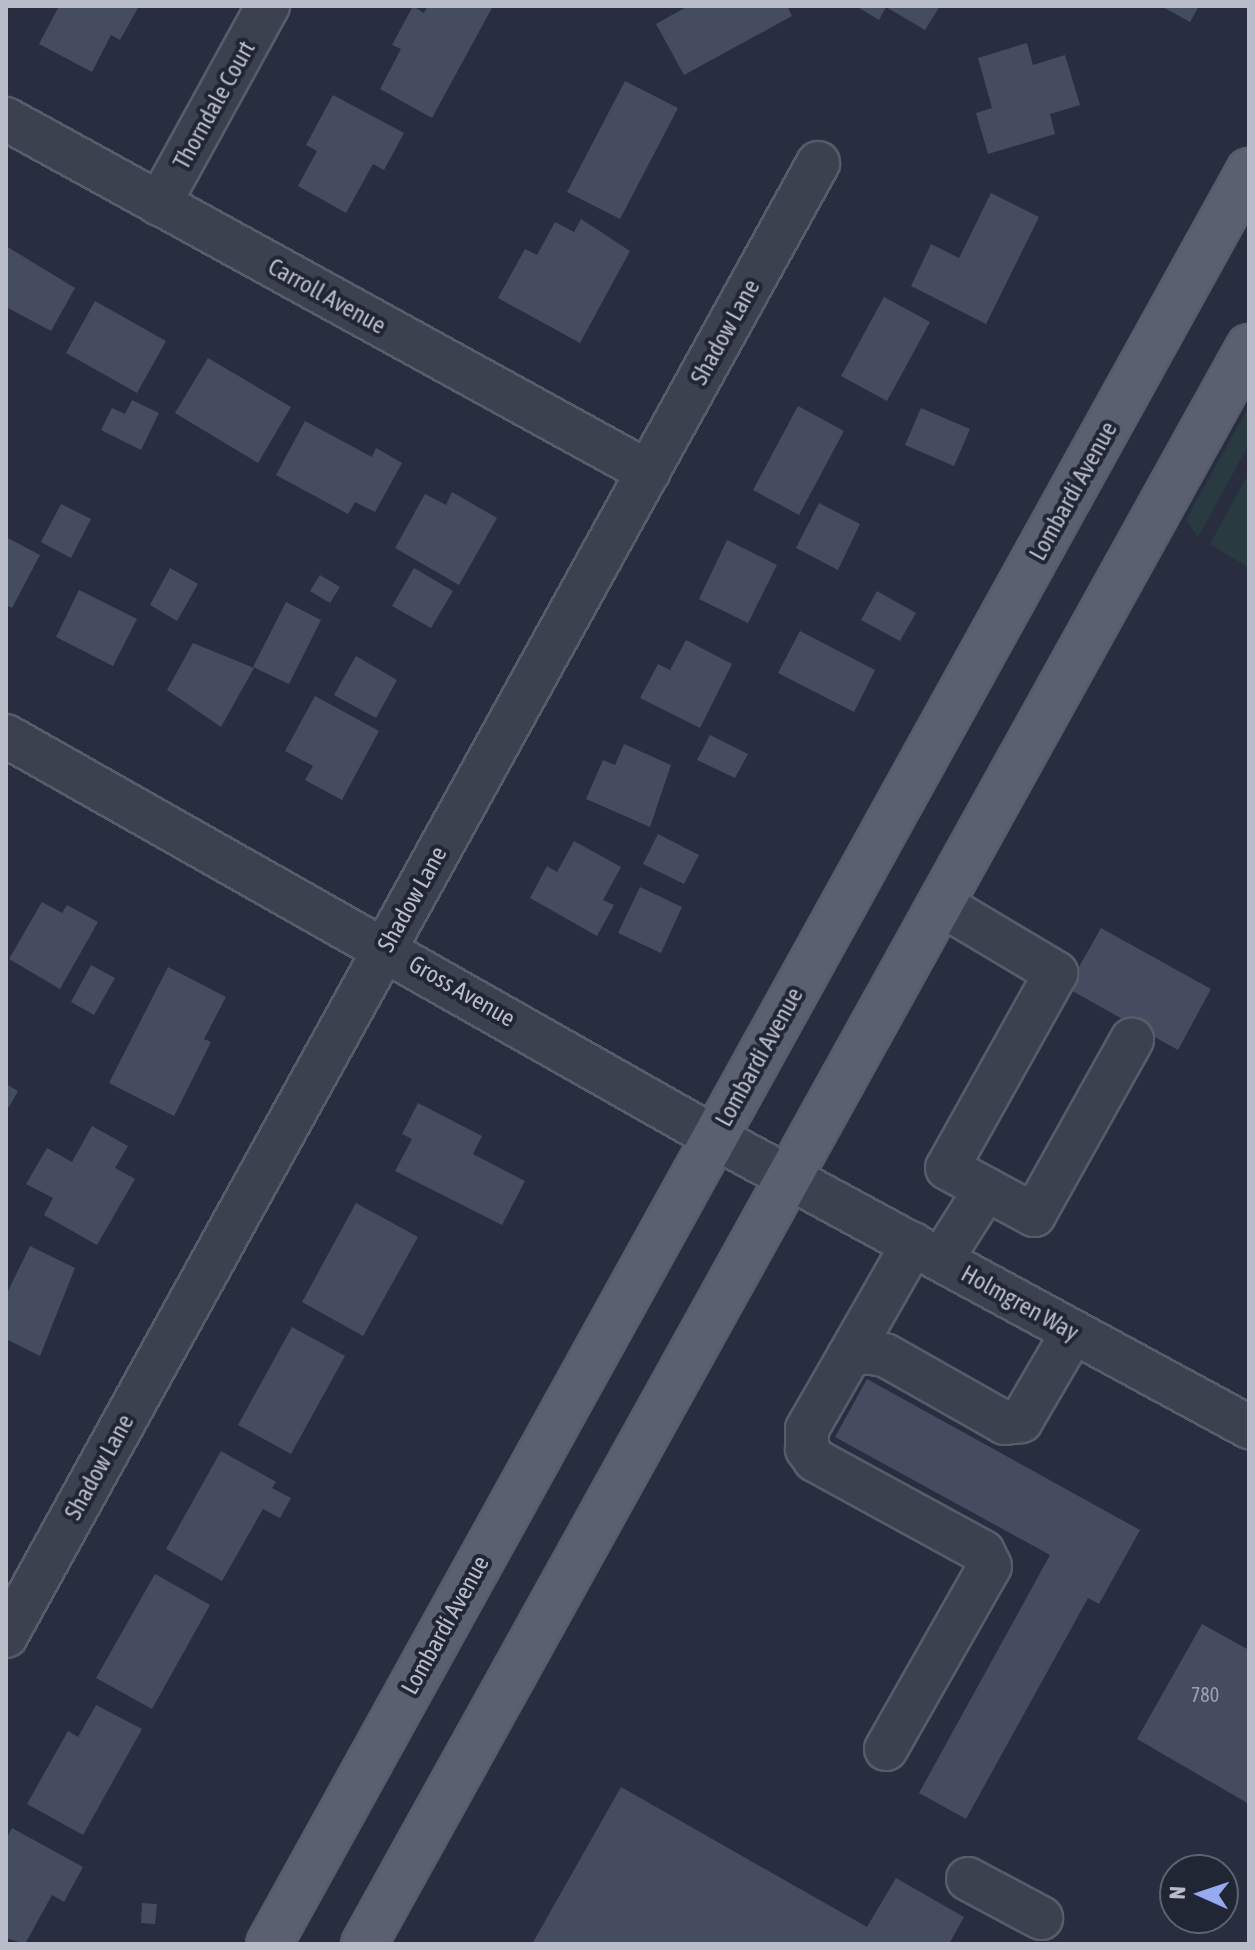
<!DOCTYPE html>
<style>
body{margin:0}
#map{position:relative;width:1255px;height:1950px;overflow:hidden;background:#282e40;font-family:"Asap Condensed",sans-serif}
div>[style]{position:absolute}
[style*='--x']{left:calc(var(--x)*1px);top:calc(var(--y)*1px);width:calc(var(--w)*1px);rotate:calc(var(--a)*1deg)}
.green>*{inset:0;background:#2a3a41}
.building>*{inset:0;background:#454c5f}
.roads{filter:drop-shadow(2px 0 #575c6a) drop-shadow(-2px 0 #575c6a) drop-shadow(0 2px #575c6a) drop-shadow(0 -2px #575c6a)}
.minor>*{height:42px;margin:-21px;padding:0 21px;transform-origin:21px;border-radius:21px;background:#3c4150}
.major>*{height:44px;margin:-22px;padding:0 22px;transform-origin:22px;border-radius:22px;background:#5a6070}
span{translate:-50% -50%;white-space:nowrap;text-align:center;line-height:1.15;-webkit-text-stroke:8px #212635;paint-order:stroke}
.number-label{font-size:20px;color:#9ca1af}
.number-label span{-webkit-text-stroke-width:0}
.street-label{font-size:24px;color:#b9bdca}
.frame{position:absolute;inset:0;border:8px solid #b9bdca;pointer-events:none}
.north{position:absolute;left:1159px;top:1854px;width:80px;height:80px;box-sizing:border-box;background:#212635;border:2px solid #5e6271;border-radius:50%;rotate:273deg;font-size:22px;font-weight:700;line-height:32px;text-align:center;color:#b9bdca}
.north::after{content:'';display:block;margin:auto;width:28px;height:36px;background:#97aaf1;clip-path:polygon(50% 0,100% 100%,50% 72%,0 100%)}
</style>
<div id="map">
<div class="green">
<i style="clip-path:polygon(1249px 406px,1249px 444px,1198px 537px,1186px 520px)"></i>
<i style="clip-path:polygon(1249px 473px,1249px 568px,1210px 544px)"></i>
</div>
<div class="building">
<i style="clip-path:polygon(59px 6px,139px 6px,120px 40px,111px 35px,92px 72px,39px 44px)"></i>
<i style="clip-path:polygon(413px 6px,424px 13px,428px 6px,493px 6px,432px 118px,380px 89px,401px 49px,392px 45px)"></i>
<i style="clip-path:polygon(688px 6px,787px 6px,792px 16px,684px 75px,656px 24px)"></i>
<i style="clip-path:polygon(856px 6px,940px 6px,925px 30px,886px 7px,879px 20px)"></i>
<i style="clip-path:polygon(1161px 6px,1199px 6px,1190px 22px)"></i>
<i style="clip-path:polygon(1027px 43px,1033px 65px,1065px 55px,1080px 105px,1050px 114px,1055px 134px,988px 154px,976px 113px,992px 108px,978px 58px)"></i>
<i style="clip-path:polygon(625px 81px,678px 108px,620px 219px,567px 192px)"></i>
<i style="clip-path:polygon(333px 95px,404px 133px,384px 170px,373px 164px,346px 213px,298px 186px,317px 151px,306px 145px)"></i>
<i style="clip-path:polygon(991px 193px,1039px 217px,986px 324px,911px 286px,931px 244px,959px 258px)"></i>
<i style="clip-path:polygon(581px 219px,630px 251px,580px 343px,498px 298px,525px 249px,537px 255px,555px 222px,574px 232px)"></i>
<i style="clip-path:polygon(6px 246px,75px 288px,51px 331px,6px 307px)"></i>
<i style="clip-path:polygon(884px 297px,930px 322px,887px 401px,841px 376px)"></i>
<i style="clip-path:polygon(95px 301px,166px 341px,137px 393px,66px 353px)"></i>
<i style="clip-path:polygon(208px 358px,291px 407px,258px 463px,175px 413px)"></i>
<i style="clip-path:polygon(132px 400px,159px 413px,141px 450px,101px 430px,112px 408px,125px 414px)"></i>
<i style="clip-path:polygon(798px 406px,844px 431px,799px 515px,753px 490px)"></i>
<i style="clip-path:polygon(921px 408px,970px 429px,954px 466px,905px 445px)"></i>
<i style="clip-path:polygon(305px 421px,372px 457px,376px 448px,402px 463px,375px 512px,355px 502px,348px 514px,276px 475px)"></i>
<i style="clip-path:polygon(452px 492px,497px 518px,459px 585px,395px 548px,425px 494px,446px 505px)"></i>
<i style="clip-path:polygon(819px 503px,860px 524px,838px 570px,796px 548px)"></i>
<i style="clip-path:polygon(61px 504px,91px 519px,71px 558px,41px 542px)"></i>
<i style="clip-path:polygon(6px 537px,40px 555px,12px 608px,6px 605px)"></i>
<i style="clip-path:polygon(727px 540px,777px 565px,748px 623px,699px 599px)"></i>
<i style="clip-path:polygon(170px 568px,198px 584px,177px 621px,150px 605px)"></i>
<i style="clip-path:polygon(414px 568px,453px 591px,431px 628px,392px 606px)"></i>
<i style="clip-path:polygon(320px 575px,340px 587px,330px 603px,310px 591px)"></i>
<i style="clip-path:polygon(79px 590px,137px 619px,113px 666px,56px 637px)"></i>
<i style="clip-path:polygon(877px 591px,916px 613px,900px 641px,861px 620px)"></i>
<i style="clip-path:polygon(286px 602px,321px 620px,289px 684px,253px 667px)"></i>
<i style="clip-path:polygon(800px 631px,875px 670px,854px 712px,778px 673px)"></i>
<i style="clip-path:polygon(686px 640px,732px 664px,700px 728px,640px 698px,658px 664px,670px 670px)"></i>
<i style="clip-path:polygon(193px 643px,254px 668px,221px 727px,167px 690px)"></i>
<i style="clip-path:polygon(356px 656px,397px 680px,376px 718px,334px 695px)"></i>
<i style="clip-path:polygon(315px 696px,379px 731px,342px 800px,305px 780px,313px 766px,285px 751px)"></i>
<i style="clip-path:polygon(710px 735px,748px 754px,735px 778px,697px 760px)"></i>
<i style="clip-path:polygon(624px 744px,671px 765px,650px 827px,586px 799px,603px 760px,615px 765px)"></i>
<i style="clip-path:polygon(658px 834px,699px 855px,684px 884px,643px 864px)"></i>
<i style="clip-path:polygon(574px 841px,621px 867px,603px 900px,614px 905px,597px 936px,530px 898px,547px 866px,557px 872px)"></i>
<i style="clip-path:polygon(640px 887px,682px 907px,661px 953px,618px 933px)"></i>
<i style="clip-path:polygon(42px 902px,62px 913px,67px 905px,98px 922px,60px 989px,9px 959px)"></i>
<i style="clip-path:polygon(1101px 928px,1211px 989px,1178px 1050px,1067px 988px)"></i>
<i style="clip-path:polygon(91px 965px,115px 978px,94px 1015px,71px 1002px)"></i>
<i style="clip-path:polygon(168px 967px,226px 997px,204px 1039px,211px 1042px,174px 1116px,109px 1083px)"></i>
<i style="clip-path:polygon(6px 1084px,18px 1091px,9px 1107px,6px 1106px)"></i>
<i style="clip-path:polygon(418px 1103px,482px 1136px,473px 1154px,525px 1181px,502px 1225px,395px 1171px,412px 1139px,402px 1134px)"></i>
<i style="clip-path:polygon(92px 1126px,128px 1146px,115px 1168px,135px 1179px,97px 1245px,44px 1215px,53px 1198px,26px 1184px,47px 1148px,72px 1162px)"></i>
<i style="clip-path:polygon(356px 1203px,418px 1237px,363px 1336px,302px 1302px)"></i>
<i style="clip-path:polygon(30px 1246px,75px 1268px,40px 1356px,6px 1339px,6px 1295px)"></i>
<i style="clip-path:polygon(292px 1327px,345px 1356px,291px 1454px,238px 1425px)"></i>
<i style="clip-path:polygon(867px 1379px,1140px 1530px,1099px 1604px,1088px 1598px,966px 1819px,919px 1793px,1050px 1555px,835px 1437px)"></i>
<i style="clip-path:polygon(221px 1451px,276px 1482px,272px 1488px,291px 1498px,280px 1518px,263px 1509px,222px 1581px,166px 1549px)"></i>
<i style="clip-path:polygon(155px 1574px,210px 1605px,152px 1709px,96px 1678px)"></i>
<i style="clip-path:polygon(1202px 1624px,1249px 1650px,1249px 1804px,1137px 1739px)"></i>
<i style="clip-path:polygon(96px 1705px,142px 1729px,83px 1835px,27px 1804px,68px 1731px,78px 1737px)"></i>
<i style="clip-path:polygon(621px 1787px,867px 1927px,896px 1878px,964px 1917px,949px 1944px,532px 1944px)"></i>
<i style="clip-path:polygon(12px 1828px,83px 1867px,64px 1902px,52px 1895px,25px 1944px,6px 1938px,6px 1839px)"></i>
<i style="clip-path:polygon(142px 1903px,157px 1904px,155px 1924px,141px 1923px)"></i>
</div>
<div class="roads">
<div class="minor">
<i style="--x:6;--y:119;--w:733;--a:28.8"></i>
<i style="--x:159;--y:204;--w:226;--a:-61.2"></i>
<i style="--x:6;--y:736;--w:814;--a:29.53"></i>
<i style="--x:714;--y:1137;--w:609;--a:28.46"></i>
<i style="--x:942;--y:905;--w:133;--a:30.8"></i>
<i style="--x:1056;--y:973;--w:223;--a:119.2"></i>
<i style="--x:947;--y:1168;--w:99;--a:28.4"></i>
<i style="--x:1034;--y:1215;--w:201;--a:-60.8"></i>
<i style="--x:941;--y:1260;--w:84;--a:-57.6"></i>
<i style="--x:849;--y:1356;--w:129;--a:-60.3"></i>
<i style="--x:6;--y:1636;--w:1682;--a:-61.13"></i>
<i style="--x:886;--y:1749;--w:210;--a:-60.4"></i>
<i style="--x:990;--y:1566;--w:16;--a:-117"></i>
<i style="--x:983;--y:1552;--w:192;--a:-151.3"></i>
<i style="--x:815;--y:1460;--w:14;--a:-126"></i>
<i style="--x:807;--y:1449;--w:20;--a:-90"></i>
<i style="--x:807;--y:1429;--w:84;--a:-60.1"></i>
<i style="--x:849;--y:1356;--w:16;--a:-14"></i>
<i style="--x:865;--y:1352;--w:20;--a:9"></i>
<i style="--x:885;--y:1355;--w:138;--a:29.5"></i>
<i style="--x:1005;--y:1423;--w:16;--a:-7"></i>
<i style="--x:1021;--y:1421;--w:103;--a:-59.7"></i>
<i style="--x:968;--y:1879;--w:83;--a:28.1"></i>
</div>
<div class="major">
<i style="--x:269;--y:1944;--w:2026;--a:-61.07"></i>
<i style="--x:364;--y:1944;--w:1826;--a:-61.01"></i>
</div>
</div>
<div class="number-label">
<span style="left:1205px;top:1694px">780</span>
</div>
<div class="street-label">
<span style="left:214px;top:105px;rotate:-61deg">Thorndale Court</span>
<span style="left:327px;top:296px;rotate:29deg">Carroll Avenue</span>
<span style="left:725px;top:332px;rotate:-61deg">Shadow Lane</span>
<span style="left:1073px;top:491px;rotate:-61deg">Lombardi Avenue</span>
<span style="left:412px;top:899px;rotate:-61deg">Shadow Lane</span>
<span style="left:462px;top:991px;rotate:30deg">Gross Avenue</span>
<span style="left:759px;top:1057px;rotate:-61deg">Lombardi Avenue</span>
<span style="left:1020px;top:1303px;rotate:29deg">Holmgren Way</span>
<span style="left:99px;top:1467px;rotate:-61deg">Shadow Lane</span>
<span style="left:445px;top:1625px;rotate:-61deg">Lombardi Avenue</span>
</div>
<div class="frame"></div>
<div class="north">N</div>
</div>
